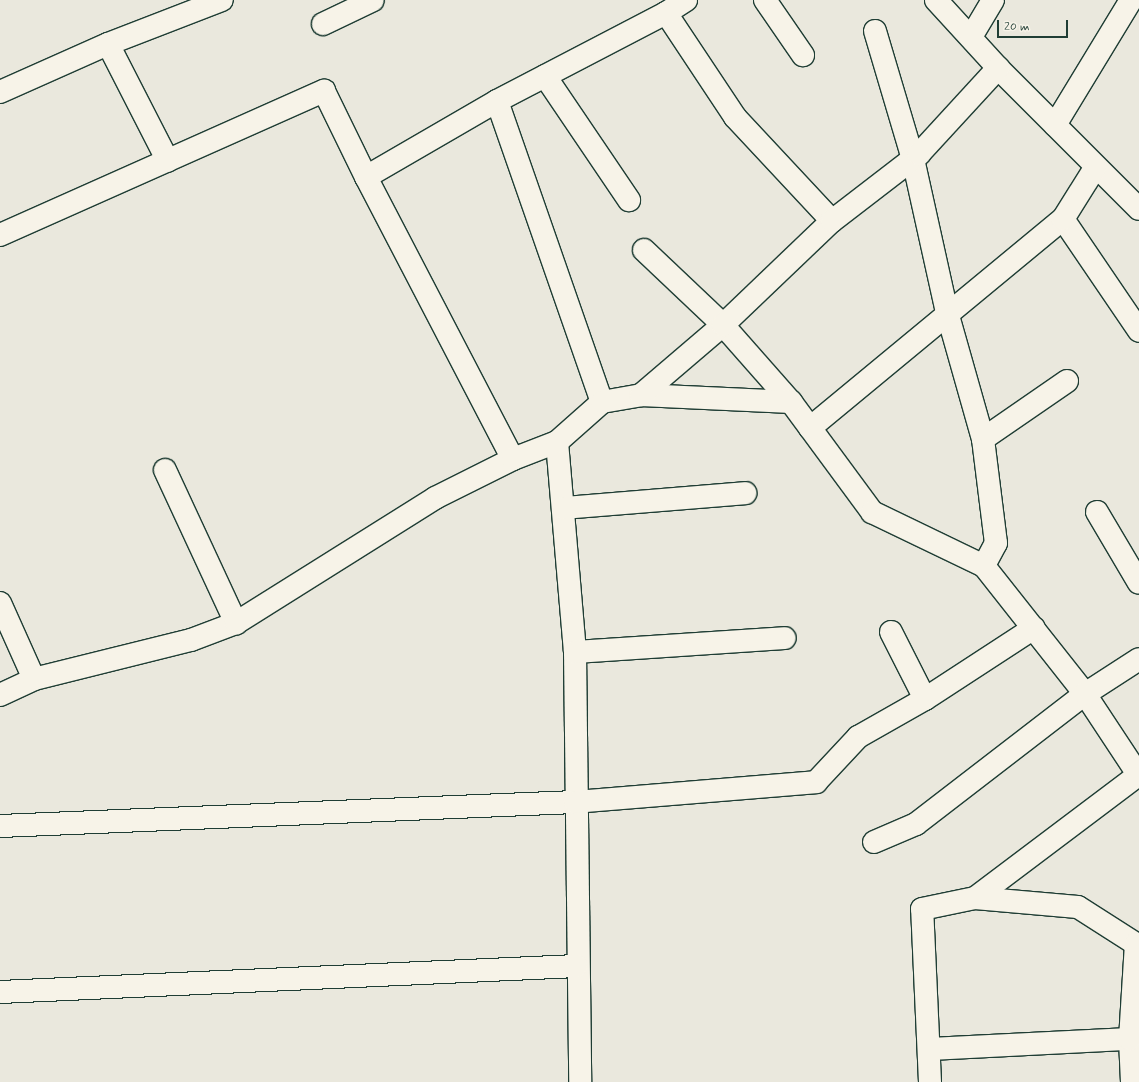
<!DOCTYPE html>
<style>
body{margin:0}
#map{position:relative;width:1139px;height:1082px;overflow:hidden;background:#eae8dd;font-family:Mynerve,sans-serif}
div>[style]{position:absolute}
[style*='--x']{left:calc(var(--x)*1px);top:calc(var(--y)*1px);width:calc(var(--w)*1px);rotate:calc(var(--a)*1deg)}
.roads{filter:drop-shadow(1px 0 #1f3d34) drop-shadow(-1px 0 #1f3d34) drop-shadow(0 1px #1f3d34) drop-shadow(0 -1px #1f3d34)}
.street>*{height:22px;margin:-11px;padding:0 11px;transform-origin:11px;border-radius:11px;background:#f7f3e8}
span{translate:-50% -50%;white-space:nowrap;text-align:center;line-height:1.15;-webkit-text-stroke:4px #f7f3e8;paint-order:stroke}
.scale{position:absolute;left:997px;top:20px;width:71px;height:18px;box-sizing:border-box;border:2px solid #1f3d34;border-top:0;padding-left:5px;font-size:12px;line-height:14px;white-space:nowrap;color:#1f3d34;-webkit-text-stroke:3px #f7f3e8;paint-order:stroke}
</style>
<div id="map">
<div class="roads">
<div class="street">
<i style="--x:765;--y:0;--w:67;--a:55.4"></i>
<i style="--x:936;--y:0;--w:92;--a:47.6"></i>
<i style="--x:998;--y:68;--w:199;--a:45"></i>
<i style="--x:666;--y:13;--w:125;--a:56.4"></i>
<i style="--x:735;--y:117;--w:142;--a:47"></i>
<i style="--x:323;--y:24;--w:55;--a:-25.6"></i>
<i style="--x:875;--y:31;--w:134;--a:73.5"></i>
<i style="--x:913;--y:159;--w:157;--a:77.5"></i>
<i style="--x:947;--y:312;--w:132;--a:74.2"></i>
<i style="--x:983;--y:439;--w:105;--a:82.9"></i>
<i style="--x:996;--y:543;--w:26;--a:118"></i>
<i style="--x:971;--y:37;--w:43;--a:-59.3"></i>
<i style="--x:108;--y:44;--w:131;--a:62.9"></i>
<i style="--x:545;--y:76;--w:150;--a:55.9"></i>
<i style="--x:0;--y:92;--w:118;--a:-24"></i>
<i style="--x:108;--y:44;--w:122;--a:-21.1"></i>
<i style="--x:497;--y:101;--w:319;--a:70.8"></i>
<i style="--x:1055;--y:125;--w:146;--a:-58.7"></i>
<i style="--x:366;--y:177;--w:318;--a:62.5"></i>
<i style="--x:1063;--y:219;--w:135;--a:55.8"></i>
<i style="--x:0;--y:235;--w:355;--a:-24"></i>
<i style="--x:324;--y:91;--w:96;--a:64"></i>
<i style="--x:366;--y:177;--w:151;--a:-30.1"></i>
<i style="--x:497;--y:101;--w:191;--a:-27.5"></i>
<i style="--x:666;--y:13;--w:24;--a:-33"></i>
<i style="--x:644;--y:250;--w:109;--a:43.5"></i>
<i style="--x:723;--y:325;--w:103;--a:48.6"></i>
<i style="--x:791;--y:402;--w:137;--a:53.6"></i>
<i style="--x:872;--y:512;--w:124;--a:25.7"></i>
<i style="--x:984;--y:566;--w:163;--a:51.7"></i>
<i style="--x:1085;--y:694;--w:98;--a:56.6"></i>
<i style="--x:641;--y:395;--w:150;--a:2.7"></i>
<i style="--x:810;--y:428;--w:328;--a:-39.6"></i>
<i style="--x:1063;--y:219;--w:60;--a:-57.9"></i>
<i style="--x:983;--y:439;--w:102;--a:-34.6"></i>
<i style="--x:557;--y:442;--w:211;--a:85.1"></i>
<i style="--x:575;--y:652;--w:430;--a:89.3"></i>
<i style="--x:165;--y:470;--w:169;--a:65.1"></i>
<i style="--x:564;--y:508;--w:182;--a:-4.7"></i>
<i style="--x:1097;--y:512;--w:82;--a:59.4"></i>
<i style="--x:0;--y:603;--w:83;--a:65.9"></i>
<i style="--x:891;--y:632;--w:75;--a:63.1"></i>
<i style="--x:575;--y:652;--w:210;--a:-3.8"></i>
<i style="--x:0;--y:695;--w:38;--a:-25"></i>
<i style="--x:34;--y:679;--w:162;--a:-14"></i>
<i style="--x:191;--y:640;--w:48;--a:-20.7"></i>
<i style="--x:236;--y:623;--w:235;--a:-32.1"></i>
<i style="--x:435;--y:498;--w:87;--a:-26.6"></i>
<i style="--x:513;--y:459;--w:47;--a:-21.1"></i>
<i style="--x:557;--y:442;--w:60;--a:-41.6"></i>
<i style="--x:602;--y:402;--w:40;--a:-10"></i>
<i style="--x:641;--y:395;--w:108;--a:-40.5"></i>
<i style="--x:723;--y:325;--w:151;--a:-43.7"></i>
<i style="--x:832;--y:221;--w:110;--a:-37.6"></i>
<i style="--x:919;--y:154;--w:117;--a:-47.4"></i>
<i style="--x:0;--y:826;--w:576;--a:-2.39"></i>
<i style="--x:575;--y:802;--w:242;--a:-4.7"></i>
<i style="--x:816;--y:782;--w:62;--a:-47"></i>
<i style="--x:858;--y:737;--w:77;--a:-29.6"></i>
<i style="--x:925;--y:699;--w:130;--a:-33.1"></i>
<i style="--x:874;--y:842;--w:46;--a:-23.2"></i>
<i style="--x:916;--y:824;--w:213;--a:-37.6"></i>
<i style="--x:1085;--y:694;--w:64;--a:-32.9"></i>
<i style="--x:975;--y:898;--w:204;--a:-37"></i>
<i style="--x:0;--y:992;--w:577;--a:-2.58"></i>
<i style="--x:930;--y:1049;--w:200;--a:-2.9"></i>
<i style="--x:930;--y:1082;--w:173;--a:-92.6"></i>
<i style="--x:922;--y:909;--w:54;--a:-11.7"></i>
<i style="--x:975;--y:898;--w:103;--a:5"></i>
<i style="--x:1078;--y:907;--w:72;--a:32.6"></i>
<i style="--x:1132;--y:1082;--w:43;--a:-92.7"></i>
<i style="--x:1130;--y:1039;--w:95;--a:-86.4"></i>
</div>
</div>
<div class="scale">20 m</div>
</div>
